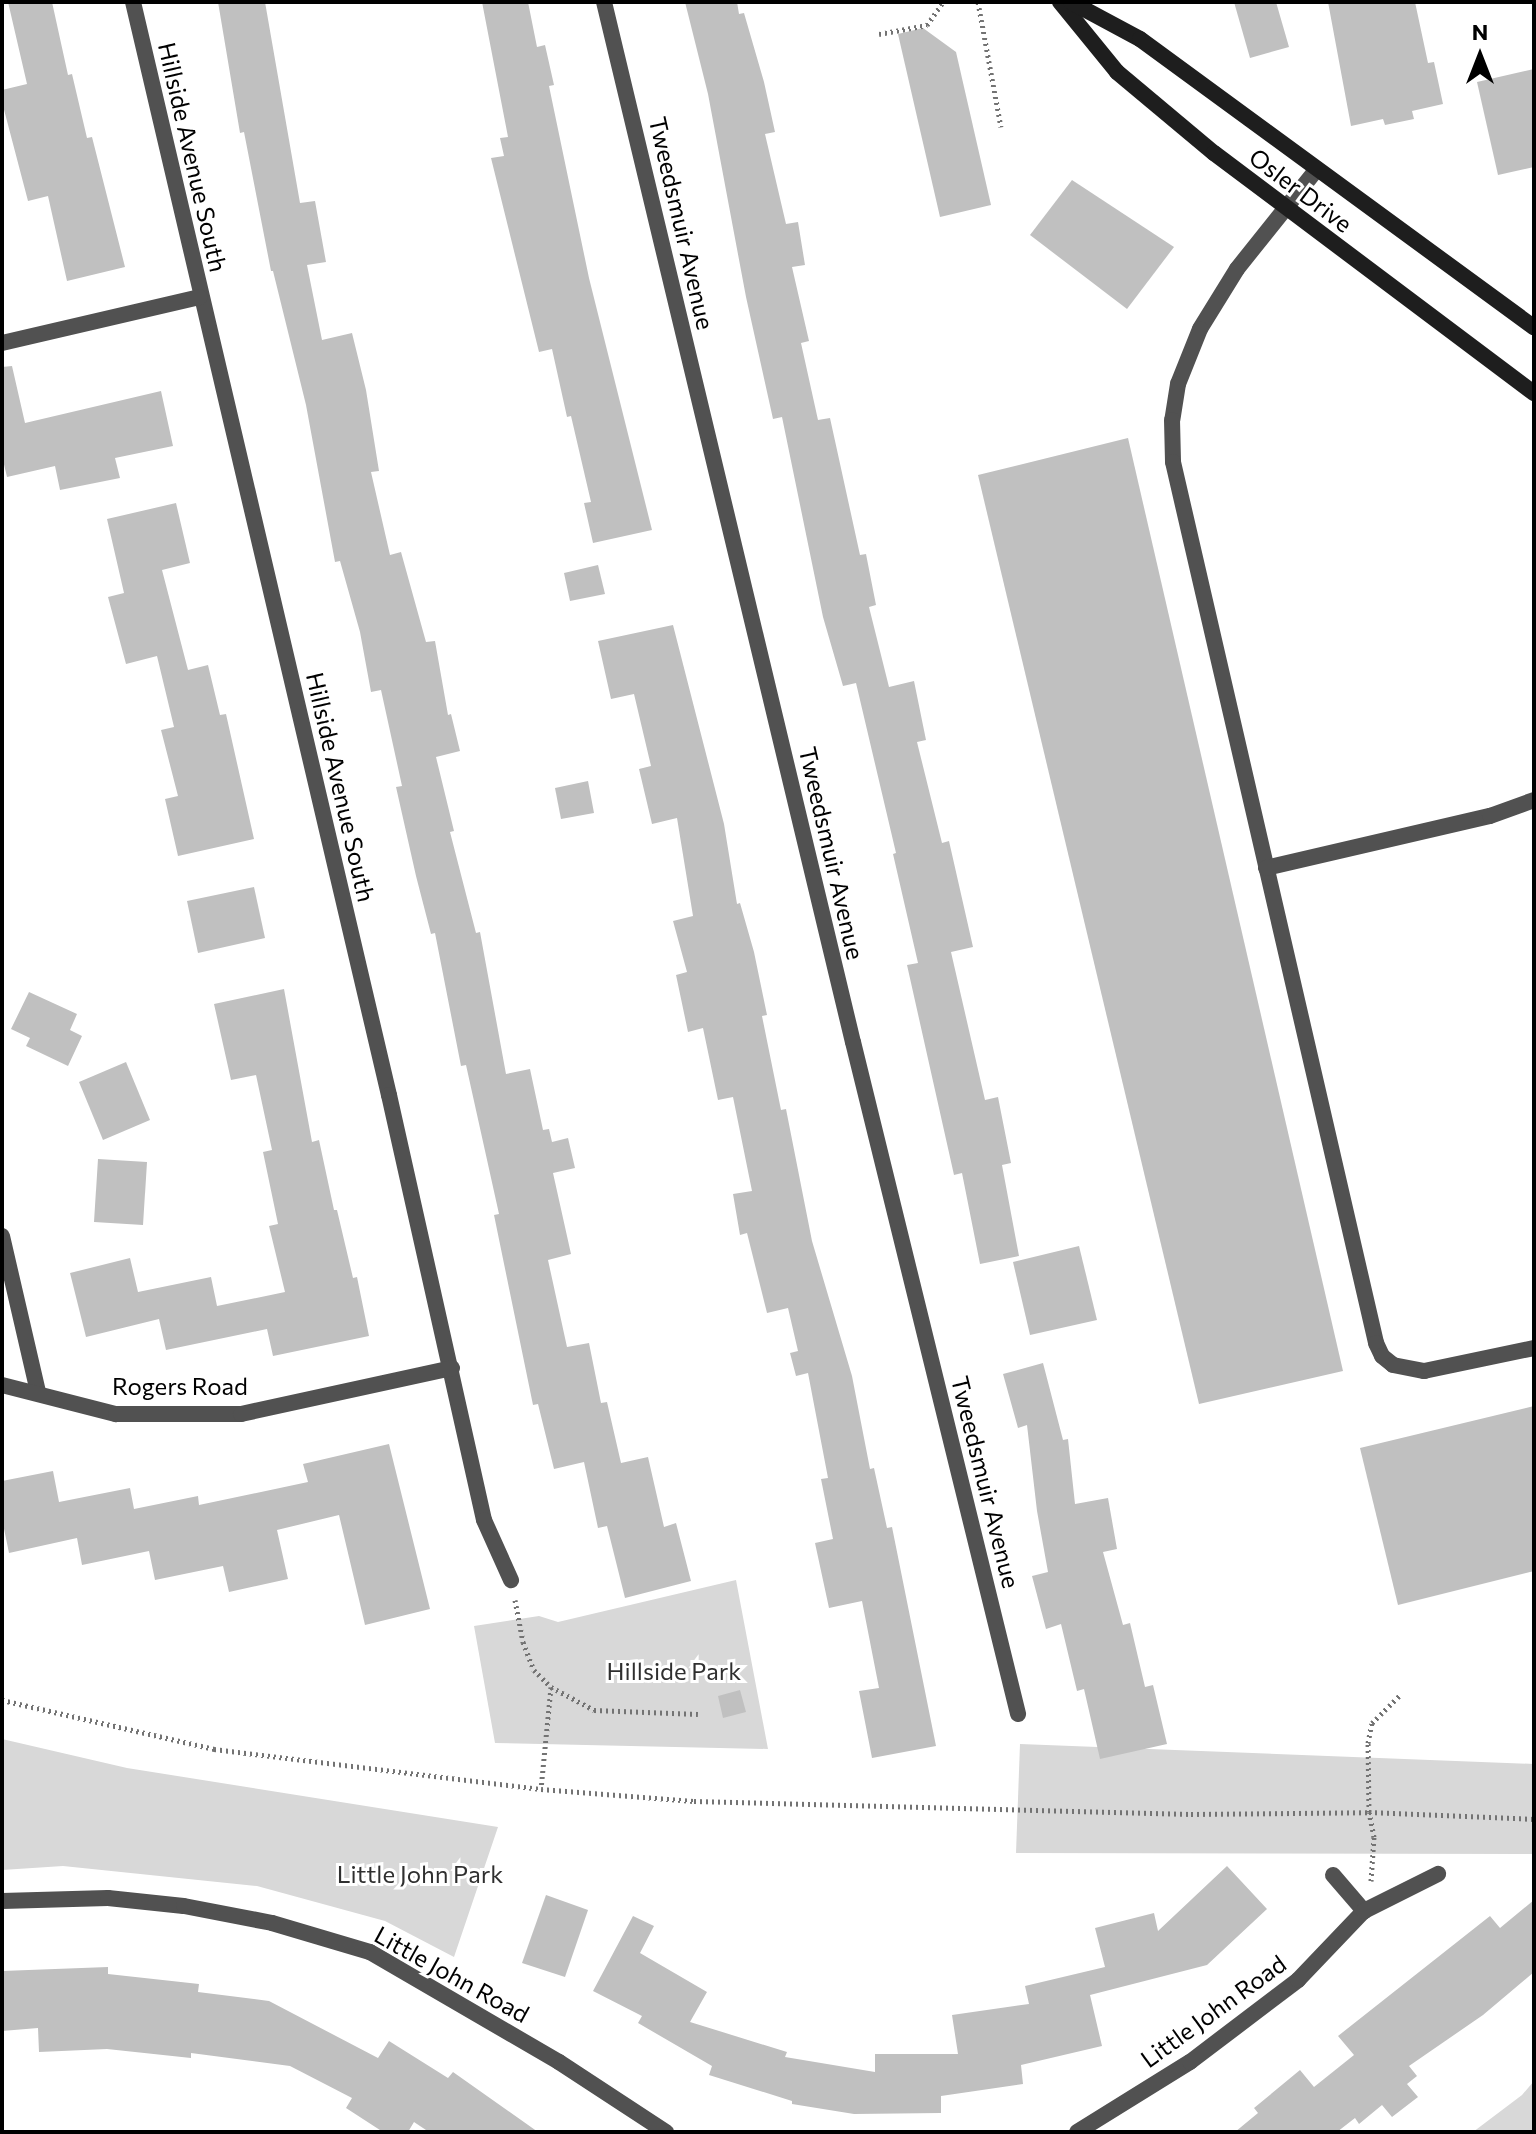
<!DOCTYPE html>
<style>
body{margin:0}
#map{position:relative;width:1536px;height:2134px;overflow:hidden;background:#fff;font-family:Commissioner,sans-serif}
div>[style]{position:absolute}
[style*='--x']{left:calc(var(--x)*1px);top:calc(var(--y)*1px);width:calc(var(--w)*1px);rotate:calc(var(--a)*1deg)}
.green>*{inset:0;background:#d8d8d8}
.building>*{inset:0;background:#c0c0c0}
.path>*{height:5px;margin-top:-2.5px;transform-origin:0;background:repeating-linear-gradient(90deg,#737373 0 2px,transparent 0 6px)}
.service>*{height:16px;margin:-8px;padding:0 8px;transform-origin:8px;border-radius:8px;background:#515151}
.minor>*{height:16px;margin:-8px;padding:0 8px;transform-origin:8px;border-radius:8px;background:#515151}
.secondary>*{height:16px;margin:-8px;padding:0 8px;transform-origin:8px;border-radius:8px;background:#1e1e1e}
span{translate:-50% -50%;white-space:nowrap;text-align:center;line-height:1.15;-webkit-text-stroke:6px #fff;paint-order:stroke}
.street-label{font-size:24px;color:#000}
.park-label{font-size:24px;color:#2f2f2f}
.frame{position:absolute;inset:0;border:4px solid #000;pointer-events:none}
.north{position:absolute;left:1440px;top:16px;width:80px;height:80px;-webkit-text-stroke:6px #fff;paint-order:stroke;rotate:0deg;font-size:22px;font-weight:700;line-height:32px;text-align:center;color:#000}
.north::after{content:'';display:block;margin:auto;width:28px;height:36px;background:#000;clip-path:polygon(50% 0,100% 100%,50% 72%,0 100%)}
</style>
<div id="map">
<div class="green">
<i style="clip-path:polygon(736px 1580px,768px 1749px,495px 1743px,474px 1626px,539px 1616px,558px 1622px)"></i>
<i style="clip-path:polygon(2px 1739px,127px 1768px,498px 1827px,454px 1957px,385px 1921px,257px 1886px,63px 1866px,2px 1870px)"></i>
<i style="clip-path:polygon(1020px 1744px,1534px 1764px,1534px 1854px,1016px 1853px)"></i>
<i style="clip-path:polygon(1534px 2081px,1534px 2132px,1473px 2132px,1522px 2095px)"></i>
</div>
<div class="building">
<i style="clip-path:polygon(8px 2px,52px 2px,68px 75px,72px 74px,87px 138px,92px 137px,125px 267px,67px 281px,48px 196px,28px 201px,2px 102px,2px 90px,27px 84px)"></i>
<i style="clip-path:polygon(218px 2px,265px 2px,300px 203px,315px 201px,326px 262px,307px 265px,322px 340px,352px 333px,366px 390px,379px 471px,371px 472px,390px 555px,401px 552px,426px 642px,435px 641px,448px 715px,451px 714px,460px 751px,436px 757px,454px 831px,450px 832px,476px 933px,480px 932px,506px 1074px,530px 1069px,543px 1130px,549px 1129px,552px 1142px,568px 1138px,575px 1168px,553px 1173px,571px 1254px,548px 1260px,567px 1347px,589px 1343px,601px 1403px,607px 1402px,621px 1463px,648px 1457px,664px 1527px,676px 1523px,691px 1581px,625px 1598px,607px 1526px,598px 1528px,584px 1462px,554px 1469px,538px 1404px,533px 1405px,494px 1215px,499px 1214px,466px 1065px,461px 1066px,435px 933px,431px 934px,416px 876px,396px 787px,402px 786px,381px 690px,371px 692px,360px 632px,340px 561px,335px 562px,306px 405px,273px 271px,271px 271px,244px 132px,240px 133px)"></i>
<i style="clip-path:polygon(482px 2px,528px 2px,537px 47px,545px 45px,554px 85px,549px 86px,589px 278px,652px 530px,593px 543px,584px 503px,591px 502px,571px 416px,567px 417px,552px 349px,539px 352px,491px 158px,504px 156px,500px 138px,508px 137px)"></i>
<i style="clip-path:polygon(685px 2px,737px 2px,739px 14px,744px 13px,764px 82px,775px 132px,765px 134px,786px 224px,798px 222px,805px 265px,792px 267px,809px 341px,801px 343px,818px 420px,830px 418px,860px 555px,866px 554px,876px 605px,869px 607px,889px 687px,914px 681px,926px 740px,917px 742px,942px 843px,949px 841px,973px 947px,951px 952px,985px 1100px,998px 1097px,1011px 1163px,1002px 1165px,1019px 1256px,980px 1264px,962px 1173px,954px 1175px,907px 965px,918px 963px,893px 854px,896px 853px,856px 683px,843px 686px,823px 617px,782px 417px,773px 419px,746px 297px,708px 94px)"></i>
<i style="clip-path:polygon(1234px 2px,1276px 2px,1289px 47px,1250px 58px)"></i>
<i style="clip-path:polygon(1328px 2px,1415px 2px,1428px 63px,1434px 62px,1443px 104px,1412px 111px,1414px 119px,1385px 125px,1383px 119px,1351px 126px)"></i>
<i style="clip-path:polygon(923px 28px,956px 52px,991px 205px,940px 217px,898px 34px)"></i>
<i style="clip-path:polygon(1534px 69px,1534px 167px,1498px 175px,1477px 82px)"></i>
<i style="clip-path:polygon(1072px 180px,1174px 247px,1127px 309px,1030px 235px)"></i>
<i style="clip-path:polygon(12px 366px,25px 423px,161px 391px,173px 446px,115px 458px,120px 478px,60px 490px,55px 466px,7px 477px,2px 456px,2px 367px)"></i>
<i style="clip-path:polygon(1128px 438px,1343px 1371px,1199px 1404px,978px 475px)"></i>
<i style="clip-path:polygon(176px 503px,190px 563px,162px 570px,188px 670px,208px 665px,220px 715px,226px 714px,254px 839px,178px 856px,165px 799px,178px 796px,161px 730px,174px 727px,157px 656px,126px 664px,108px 597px,124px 593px,107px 519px)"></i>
<i style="clip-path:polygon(598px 565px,605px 594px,570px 601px,564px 573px)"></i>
<i style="clip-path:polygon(673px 625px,724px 824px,737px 904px,740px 903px,754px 952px,767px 1015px,762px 1016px,781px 1110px,786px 1109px,812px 1241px,852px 1376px,870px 1469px,874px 1468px,887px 1528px,892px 1527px,936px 1746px,872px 1758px,859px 1691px,879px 1688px,862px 1601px,829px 1608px,815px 1543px,833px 1539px,821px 1479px,828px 1478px,808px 1373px,796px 1376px,790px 1353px,798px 1351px,788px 1308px,767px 1313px,747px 1233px,740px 1235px,733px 1194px,752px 1191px,733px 1097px,718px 1100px,703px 1028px,688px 1032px,676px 975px,687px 972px,673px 921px,693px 916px,677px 818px,652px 824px,639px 769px,651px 766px,634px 694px,611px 699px,598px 641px)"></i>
<i style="clip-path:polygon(588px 781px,594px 813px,561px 819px,555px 788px)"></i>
<i style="clip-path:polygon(254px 887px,265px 938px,198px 953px,187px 901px)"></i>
<i style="clip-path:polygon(284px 989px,312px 1142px,319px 1140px,334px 1210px,337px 1210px,353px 1278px,357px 1277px,369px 1336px,273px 1356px,267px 1329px,166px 1350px,159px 1319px,86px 1337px,70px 1273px,130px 1258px,138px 1292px,211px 1277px,217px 1306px,285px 1292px,269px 1226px,278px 1224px,263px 1152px,272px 1150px,256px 1075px,231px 1080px,214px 1004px)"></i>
<i style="clip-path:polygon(29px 992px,77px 1014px,70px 1030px,82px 1036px,68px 1066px,26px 1046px,30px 1038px,11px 1029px)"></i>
<i style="clip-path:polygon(126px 1062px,150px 1120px,103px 1140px,79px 1082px)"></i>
<i style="clip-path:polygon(98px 1159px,147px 1162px,143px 1225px,94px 1222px)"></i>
<i style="clip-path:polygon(1079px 1246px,1097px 1320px,1030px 1335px,1013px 1262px)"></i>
<i style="clip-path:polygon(1043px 1363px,1063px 1440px,1068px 1439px,1075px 1504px,1108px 1498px,1117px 1549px,1103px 1552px,1123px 1625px,1130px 1623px,1145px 1687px,1153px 1685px,1167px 1744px,1100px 1759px,1084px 1689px,1077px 1691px,1061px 1624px,1046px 1629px,1032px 1576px,1048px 1572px,1037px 1511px,1027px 1425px,1018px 1428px,1003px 1374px)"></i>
<i style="clip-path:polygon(1534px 1406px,1534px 1571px,1398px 1605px,1360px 1448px)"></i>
<i style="clip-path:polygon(389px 1444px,430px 1609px,365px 1625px,339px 1515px,277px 1530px,288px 1579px,229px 1592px,223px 1566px,155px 1580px,149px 1551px,82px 1565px,77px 1538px,9px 1553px,2px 1519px,2px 1481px,53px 1471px,59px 1502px,130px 1488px,134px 1509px,198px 1496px,199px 1505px,308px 1482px,303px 1464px)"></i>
<i style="clip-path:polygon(740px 1690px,746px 1712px,723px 1718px,718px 1696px)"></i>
<i style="clip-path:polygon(1227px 1866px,1267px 1909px,1207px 1965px,1090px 1995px,1102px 2046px,1021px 2065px,1023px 2084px,941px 2096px,941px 2113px,854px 2114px,792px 2104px,792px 2101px,709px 2075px,712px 2066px,638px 2023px,642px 2016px,593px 1991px,633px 1916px,654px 1926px,640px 1953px,707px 1992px,690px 2022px,787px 2052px,785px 2057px,875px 2072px,875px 2054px,958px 2054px,952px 2015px,1029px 2004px,1025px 1986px,1105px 1967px,1095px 1928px,1154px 1913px,1158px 1931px)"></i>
<i style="clip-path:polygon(546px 1895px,588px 1910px,565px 1977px,522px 1963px)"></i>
<i style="clip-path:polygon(1534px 1900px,1534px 1972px,1483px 2015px,1409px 2066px,1417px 2076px,1407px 2084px,1418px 2097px,1392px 2117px,1382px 2105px,1359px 2124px,1355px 2118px,1337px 2132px,1235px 2132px,1258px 2113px,1254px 2108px,1300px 2070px,1314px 2087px,1354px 2055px,1338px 2036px,1490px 1916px,1500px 1928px)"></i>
<i style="clip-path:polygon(108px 1967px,108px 1974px,199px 1984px,198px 1992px,269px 2001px,378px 2058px,389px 2041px,448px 2078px,453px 2072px,538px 2132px,429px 2132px,414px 2122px,408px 2132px,383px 2132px,346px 2108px,352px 2098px,290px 2066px,191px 2053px,191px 2058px,107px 2049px,39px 2052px,38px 2028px,2px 2031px,2px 1971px)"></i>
</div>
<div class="path">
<i style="--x:978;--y:2;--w:127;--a:79.6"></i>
<i style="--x:879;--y:34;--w:49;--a:-10.6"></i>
<i style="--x:927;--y:25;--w:28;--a:-55"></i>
<i style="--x:515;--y:1600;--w:43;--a:79.2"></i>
<i style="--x:523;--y:1642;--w:30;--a:69"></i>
<i style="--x:534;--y:1670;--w:24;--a:45"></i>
<i style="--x:551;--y:1687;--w:102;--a:95.6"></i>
<i style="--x:551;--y:1687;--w:49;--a:28.1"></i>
<i style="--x:594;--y:1710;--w:104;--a:2.2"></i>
<i style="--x:2;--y:1700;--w:218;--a:13"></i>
<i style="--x:214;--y:1749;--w:329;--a:7"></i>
<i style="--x:541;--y:1789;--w:153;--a:4.5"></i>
<i style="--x:694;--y:1801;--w:497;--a:1.5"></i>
<i style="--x:1191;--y:1814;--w:178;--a:-0.6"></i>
<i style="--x:1369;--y:1812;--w:165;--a:2.4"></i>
<i style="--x:1371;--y:1881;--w:44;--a:-86.1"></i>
<i style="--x:1374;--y:1837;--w:25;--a:-101"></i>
<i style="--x:1369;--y:1812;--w:69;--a:-90.8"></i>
<i style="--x:1368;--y:1743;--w:20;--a:-79"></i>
<i style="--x:1372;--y:1723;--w:40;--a:-45"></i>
</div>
<div class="service">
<i style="--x:1317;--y:169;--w:128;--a:128.7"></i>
<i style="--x:1237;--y:269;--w:70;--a:121.7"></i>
<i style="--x:1200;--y:329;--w:59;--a:111.8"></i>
<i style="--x:1178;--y:384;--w:36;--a:99"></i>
<i style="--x:1172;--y:420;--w:42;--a:88.6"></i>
<i style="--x:1173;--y:462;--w:904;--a:77.02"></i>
<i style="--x:1376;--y:1343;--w:14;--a:65"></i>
<i style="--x:1382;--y:1356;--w:14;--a:39"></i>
<i style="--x:1393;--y:1365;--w:32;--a:11"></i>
<i style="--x:1424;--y:1371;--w:112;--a:-11.8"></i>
<i style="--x:1266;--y:868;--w:230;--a:-13.1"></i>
<i style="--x:1490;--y:816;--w:47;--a:-20"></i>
</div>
<div class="minor">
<i style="--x:133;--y:2;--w:1123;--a:76.82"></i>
<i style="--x:389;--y:1095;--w:435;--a:77.4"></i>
<i style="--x:484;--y:1520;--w:66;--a:65.8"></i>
<i style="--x:604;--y:2;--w:1069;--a:76.54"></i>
<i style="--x:853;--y:1042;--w:692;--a:76.2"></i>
<i style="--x:2;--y:343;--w:203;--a:-13.1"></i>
<i style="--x:2;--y:1236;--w:160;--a:77"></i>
<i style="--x:2;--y:1385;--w:118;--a:14.3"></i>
<i style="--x:116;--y:1414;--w:125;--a:0"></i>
<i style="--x:241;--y:1414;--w:216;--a:-12.3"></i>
<i style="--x:1333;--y:1875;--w:48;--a:49.3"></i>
<i style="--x:2;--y:1901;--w:106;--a:-1.6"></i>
<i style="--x:108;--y:1898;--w:76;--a:6"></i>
<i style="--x:184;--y:1906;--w:90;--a:10.9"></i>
<i style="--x:272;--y:1923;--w:102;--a:16.5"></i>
<i style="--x:370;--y:1952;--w:219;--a:30.2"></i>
<i style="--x:559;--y:2062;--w:128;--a:33.2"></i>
<i style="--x:1077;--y:2132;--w:133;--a:-31.8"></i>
<i style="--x:1190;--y:2062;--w:136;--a:-37.2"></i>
<i style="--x:1298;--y:1980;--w:95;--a:-46.3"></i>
<i style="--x:1364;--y:1911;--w:83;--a:-26.6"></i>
</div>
<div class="secondary">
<i style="--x:1060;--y:2;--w:90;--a:50.8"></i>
<i style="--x:1117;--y:72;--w:126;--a:39.9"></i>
<i style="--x:1214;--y:153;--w:400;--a:36.9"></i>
<i style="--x:1071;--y:2;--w:78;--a:28.2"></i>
<i style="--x:1140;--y:39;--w:488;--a:36.2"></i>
</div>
<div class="street-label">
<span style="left:193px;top:157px;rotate:77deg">Hillside Avenue South</span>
<span style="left:1301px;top:190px;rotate:37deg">Osler Drive</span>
<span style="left:682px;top:223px;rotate:77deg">Tweedsmuir Avenue</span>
<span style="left:341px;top:787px;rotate:77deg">Hillside Avenue South</span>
<span style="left:832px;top:853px;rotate:77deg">Tweedsmuir Avenue</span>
<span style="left:180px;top:1386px">Rogers Road</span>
<span style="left:986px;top:1482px;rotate:76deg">Tweedsmuir Avenue</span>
<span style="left:452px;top:1974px;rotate:29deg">Little John Road</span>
<span style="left:1213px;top:2011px;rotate:-36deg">Little John Road</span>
</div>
<div class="park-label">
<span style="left:674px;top:1671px">Hillside Park</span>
<span style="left:420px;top:1874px">Little John Park</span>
</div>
<div class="frame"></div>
<div class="north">N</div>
</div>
